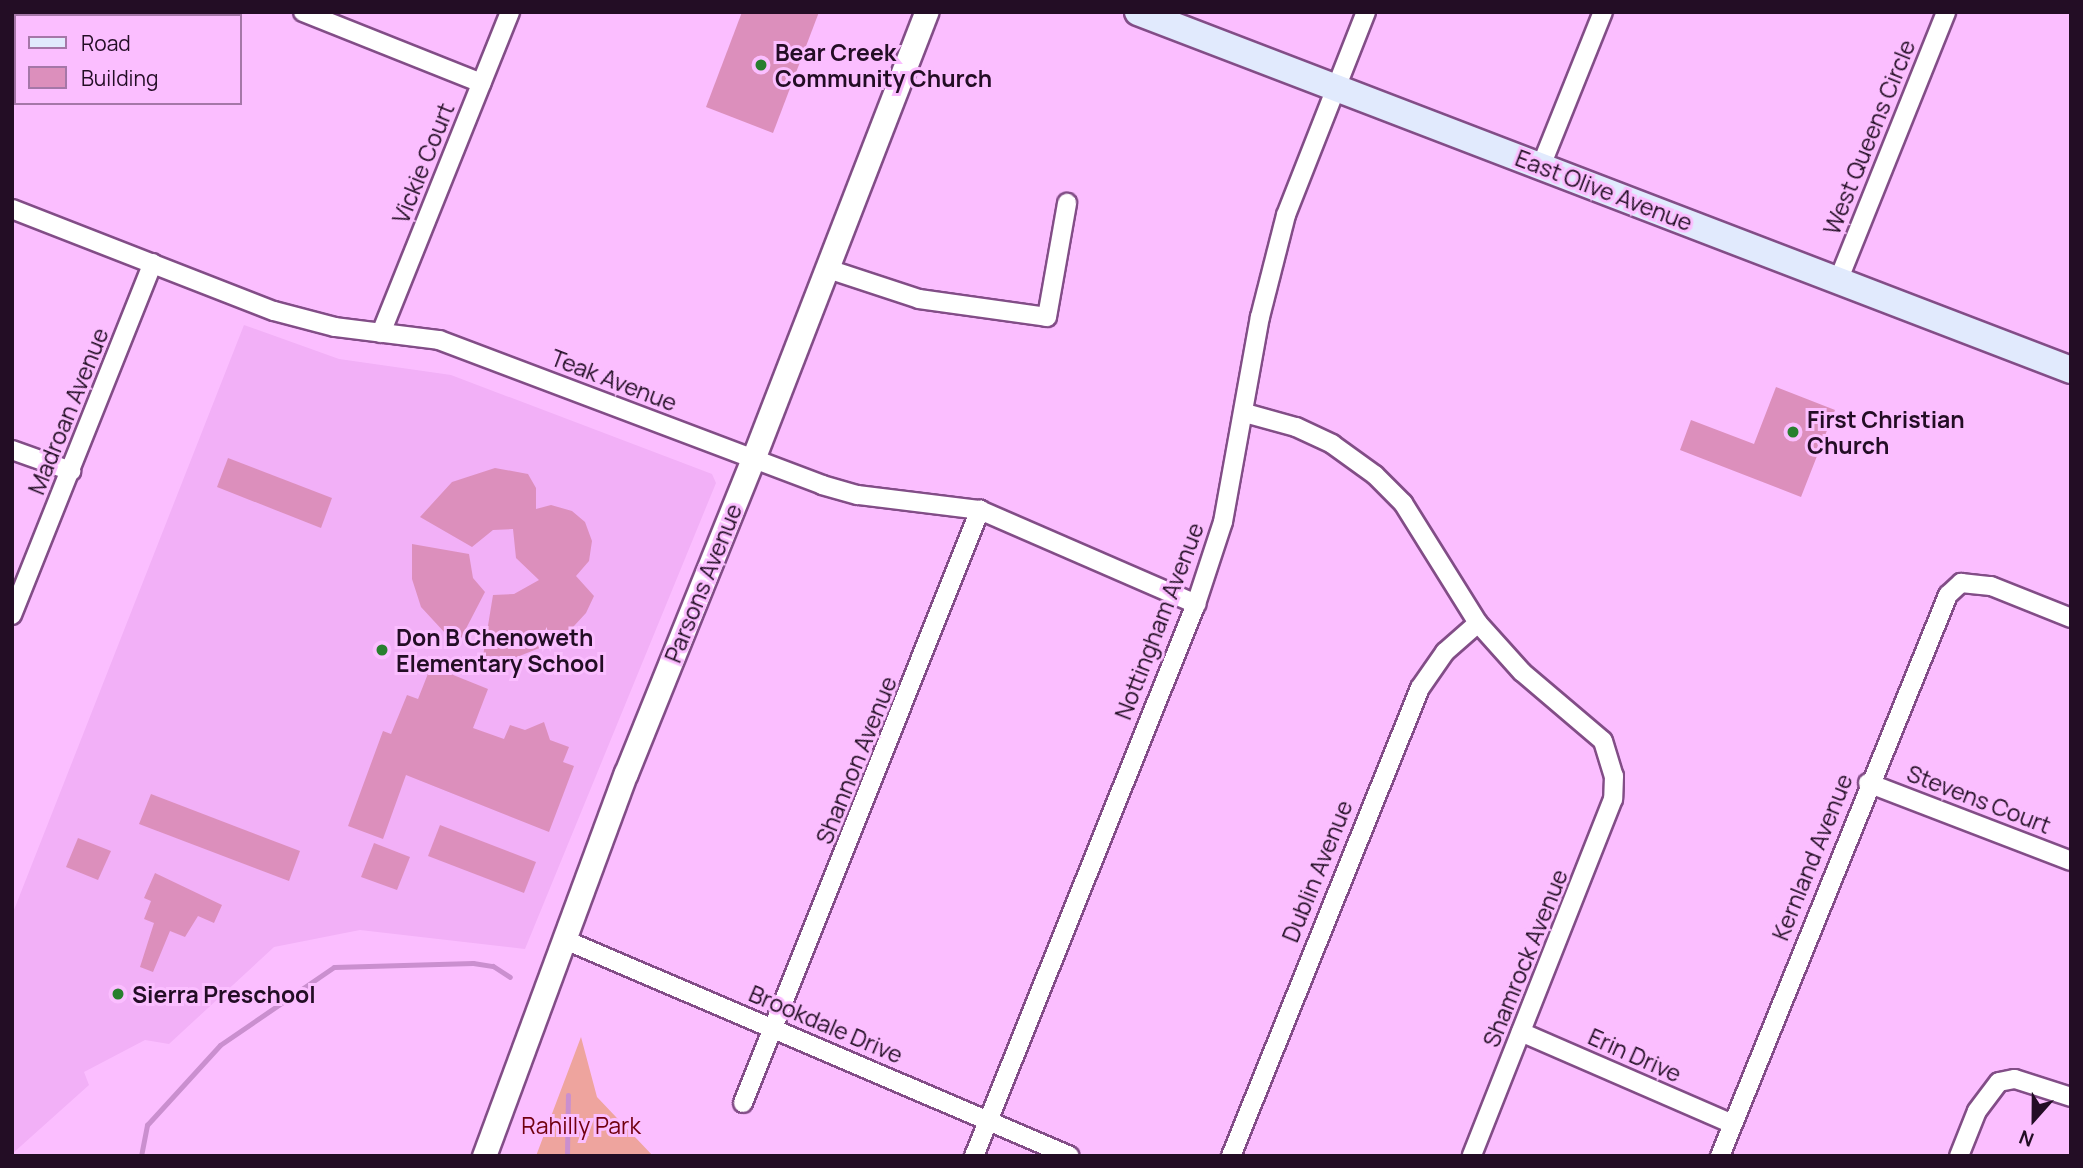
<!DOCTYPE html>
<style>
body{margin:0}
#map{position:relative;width:2083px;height:1168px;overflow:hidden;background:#fbbeff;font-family:Manrope,sans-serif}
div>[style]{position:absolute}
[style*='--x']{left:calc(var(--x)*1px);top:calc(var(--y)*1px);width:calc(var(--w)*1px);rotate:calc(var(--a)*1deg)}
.built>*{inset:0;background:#f2b0f7}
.green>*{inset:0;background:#eea49e}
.stream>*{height:5px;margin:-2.5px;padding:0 2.5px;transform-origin:2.5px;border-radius:2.5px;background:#ca8fcf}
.building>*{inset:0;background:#dc8fbc}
.roads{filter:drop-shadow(2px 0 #824d87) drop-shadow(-2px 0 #824d87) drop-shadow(0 2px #824d87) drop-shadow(0 -2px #824d87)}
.minor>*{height:18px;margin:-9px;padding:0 9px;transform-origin:9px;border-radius:9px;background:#fff}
.tertiary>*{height:23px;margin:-11.5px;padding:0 11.5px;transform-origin:11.5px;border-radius:11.5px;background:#fff}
.secondary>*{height:26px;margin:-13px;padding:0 13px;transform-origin:13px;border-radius:13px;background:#e1eafd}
.dots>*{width:19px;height:19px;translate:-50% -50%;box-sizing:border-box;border:4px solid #fbbeff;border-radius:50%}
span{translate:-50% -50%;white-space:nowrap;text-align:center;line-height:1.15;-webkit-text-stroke:6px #fbbeff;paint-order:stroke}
.poi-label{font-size:23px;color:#230d25;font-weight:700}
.left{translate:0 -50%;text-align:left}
.street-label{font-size:23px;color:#230d25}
.park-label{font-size:23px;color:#71000f}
.frame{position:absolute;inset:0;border:14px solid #230d25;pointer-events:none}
.legend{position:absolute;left:14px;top:14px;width:228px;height:91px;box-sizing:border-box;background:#fbbeff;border:2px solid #a577a8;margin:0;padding:9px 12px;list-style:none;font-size:21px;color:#230d25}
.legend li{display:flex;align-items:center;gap:14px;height:35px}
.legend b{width:35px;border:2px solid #a577a8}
.north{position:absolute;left:1999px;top:1084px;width:70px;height:70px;-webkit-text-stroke:5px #fbbeff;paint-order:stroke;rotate:201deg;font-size:19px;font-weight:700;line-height:28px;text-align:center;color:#230d25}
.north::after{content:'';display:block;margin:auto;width:24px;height:32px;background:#230d25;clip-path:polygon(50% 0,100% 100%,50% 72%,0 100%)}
</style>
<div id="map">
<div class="built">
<i style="clip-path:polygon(244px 325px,339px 359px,451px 375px,712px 474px,716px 483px,525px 949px,360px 930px,274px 947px,169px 1044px,145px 1040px,84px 1072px,89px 1085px,12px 1154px,12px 915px)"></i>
</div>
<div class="green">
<i style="clip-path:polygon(581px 1037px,597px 1097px,653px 1156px,536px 1156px)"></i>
</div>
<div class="stream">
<i style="--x:141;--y:1156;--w:32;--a:-79"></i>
<i style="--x:147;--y:1125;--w:108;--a:-47.6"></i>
<i style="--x:220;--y:1045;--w:138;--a:-34.4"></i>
<i style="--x:334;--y:967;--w:139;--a:-1.6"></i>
<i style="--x:473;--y:963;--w:20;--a:9"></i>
<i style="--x:493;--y:966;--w:20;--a:33"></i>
<i style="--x:567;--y:1156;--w:61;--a:-89.1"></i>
</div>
<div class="building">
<i style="clip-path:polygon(742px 12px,819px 12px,773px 133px,706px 107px)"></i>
<i style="clip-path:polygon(1776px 387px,1835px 410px,1801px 497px,1680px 450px,1691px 420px,1754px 444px)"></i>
<i style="clip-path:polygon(228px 458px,332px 498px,321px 528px,217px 487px)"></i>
<i style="clip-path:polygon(495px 468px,528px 474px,536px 488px,536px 509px,551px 505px,572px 511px,585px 522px,592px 541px,589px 561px,576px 576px,594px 596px,586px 613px,562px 639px,517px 657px,483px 656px,493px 595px,514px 594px,539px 580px,516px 558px,513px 529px,493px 530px,472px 547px,420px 517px,452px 482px)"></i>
<i style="clip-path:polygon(412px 544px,469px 554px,473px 578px,485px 592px,457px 646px,421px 607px,412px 579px)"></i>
<i style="clip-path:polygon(431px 666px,488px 689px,473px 728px,504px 739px,510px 725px,525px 730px,544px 722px,550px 740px,569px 747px,563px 762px,574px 766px,549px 832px,406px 775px,383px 839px,348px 826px,383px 731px,391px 734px,407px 695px,418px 699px)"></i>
<i style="clip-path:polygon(151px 794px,300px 851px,289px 881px,139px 824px)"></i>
<i style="clip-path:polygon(440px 825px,536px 862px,524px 893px,428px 856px)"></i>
<i style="clip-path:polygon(78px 838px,111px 851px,98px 880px,66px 867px)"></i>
<i style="clip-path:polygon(374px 843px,410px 857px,397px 890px,361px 877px)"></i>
<i style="clip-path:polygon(155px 873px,222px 905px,214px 923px,198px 916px,185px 937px,170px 931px,153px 972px,140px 967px,154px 923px,144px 919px,151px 901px,144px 898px)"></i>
</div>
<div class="roads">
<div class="minor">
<i style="--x:303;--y:12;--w:192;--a:21.7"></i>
<i style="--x:1541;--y:166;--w:166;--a:-68.1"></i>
<i style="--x:12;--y:209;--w:281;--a:21.3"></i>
<i style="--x:274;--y:311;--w:63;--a:14.7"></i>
<i style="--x:335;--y:327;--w:105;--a:7.1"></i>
<i style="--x:439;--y:340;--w:410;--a:20.7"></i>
<i style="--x:822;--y:485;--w:37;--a:16"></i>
<i style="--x:858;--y:495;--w:123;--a:7"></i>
<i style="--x:980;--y:510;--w:236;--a:23.5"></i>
<i style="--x:828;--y:269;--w:96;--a:18.2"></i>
<i style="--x:919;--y:299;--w:129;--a:8"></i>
<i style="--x:1047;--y:317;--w:116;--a:-80"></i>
<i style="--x:1838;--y:281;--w:290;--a:-68.1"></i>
<i style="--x:381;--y:333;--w:346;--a:-68.1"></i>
<i style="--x:1245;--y:413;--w:53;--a:15.4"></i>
<i style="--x:1296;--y:427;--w:40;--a:25"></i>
<i style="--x:1332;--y:444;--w:53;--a:35.8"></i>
<i style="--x:1375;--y:475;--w:40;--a:45"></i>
<i style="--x:1403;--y:503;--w:142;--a:58"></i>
<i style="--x:1478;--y:623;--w:66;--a:48.1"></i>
<i style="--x:1522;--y:672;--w:106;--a:40.4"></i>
<i style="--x:1603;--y:741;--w:37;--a:73"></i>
<i style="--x:1614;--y:776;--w:23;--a:92"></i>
<i style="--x:1613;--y:799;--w:384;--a:111.6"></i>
<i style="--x:12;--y:450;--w:63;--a:19.6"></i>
<i style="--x:12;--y:615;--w:379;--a:-68.2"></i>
<i style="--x:1868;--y:783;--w:217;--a:21"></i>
<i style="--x:563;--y:939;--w:551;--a:23.17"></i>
<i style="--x:1521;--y:1032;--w:228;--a:23.5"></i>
<i style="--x:743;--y:1103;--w:639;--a:-68.22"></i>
<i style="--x:974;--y:1156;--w:595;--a:-68.09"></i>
<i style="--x:1196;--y:604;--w:86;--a:-71.8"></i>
<i style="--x:1223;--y:522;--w:208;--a:-79.8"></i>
<i style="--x:1260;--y:317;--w:105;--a:-75.7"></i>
<i style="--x:1286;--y:215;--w:218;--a:-68.5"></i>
<i style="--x:1231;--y:1156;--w:505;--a:-68.01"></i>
<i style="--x:1420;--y:688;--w:44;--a:-55.2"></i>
<i style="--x:1445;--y:652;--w:44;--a:-41.3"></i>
<i style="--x:1720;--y:1156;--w:606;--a:-67.88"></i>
<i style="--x:1948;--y:595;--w:18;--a:-43"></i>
<i style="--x:1961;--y:583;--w:30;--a:6"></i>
<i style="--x:1991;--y:586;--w:86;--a:21.8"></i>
<i style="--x:1959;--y:1156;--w:48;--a:-68.2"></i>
<i style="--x:1977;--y:1111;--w:36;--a:-53"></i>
<i style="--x:1999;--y:1082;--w:16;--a:-11"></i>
<i style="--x:2015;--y:1079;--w:59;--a:17.8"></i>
</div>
<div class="tertiary">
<i style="--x:484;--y:1156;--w:408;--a:-69.7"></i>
<i style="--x:626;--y:773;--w:339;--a:-68"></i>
<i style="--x:753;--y:459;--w:479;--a:-68.8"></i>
</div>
<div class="secondary">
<i style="--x:1138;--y:12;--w:999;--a:20.99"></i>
</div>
</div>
<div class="dots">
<i style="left:761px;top:65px;background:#287f2e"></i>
<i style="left:1793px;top:432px;background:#287f2e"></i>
<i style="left:382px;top:650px;background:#287f2e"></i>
<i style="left:118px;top:994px;background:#287f2e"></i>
</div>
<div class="poi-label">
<span class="left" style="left:775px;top:65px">Bear Creek<br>Community Church</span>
<span class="left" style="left:1807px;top:432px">First Christian<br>Church</span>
<span class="left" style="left:396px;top:650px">Don B Chenoweth<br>Elementary School</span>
<span class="left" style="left:132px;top:994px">Sierra Preschool</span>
</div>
<div class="street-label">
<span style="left:1869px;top:137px;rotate:-68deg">West Queens Circle</span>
<span style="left:423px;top:163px;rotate:-68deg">Vickie Court</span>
<span style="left:1604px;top:190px;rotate:21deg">East Olive Avenue</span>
<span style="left:614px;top:380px;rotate:21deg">Teak Avenue</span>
<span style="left:68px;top:411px;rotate:-68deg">Madroan Avenue</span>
<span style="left:703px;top:583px;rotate:-68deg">Parsons Avenue</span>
<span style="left:1159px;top:621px;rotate:-69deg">Nottingham Avenue</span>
<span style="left:856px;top:760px;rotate:-68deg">Shannon Avenue</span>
<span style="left:1979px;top:799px;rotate:21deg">Stevens Court</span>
<span style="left:1812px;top:857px;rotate:-68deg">Kernland Avenue</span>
<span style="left:1317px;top:871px;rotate:-68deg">Dublin Avenue</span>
<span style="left:1525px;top:958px;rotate:-68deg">Shamrock Avenue</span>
<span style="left:826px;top:1024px;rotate:23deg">Brookdale Drive</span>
<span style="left:1635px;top:1055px;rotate:24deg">Erin Drive</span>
</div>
<div class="park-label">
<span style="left:581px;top:1125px">Rahilly Park</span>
</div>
<div class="frame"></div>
<ul class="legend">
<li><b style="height:9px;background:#e1eafd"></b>Road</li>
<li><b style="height:19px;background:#dc8fbc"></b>Building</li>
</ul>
<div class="north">N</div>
</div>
